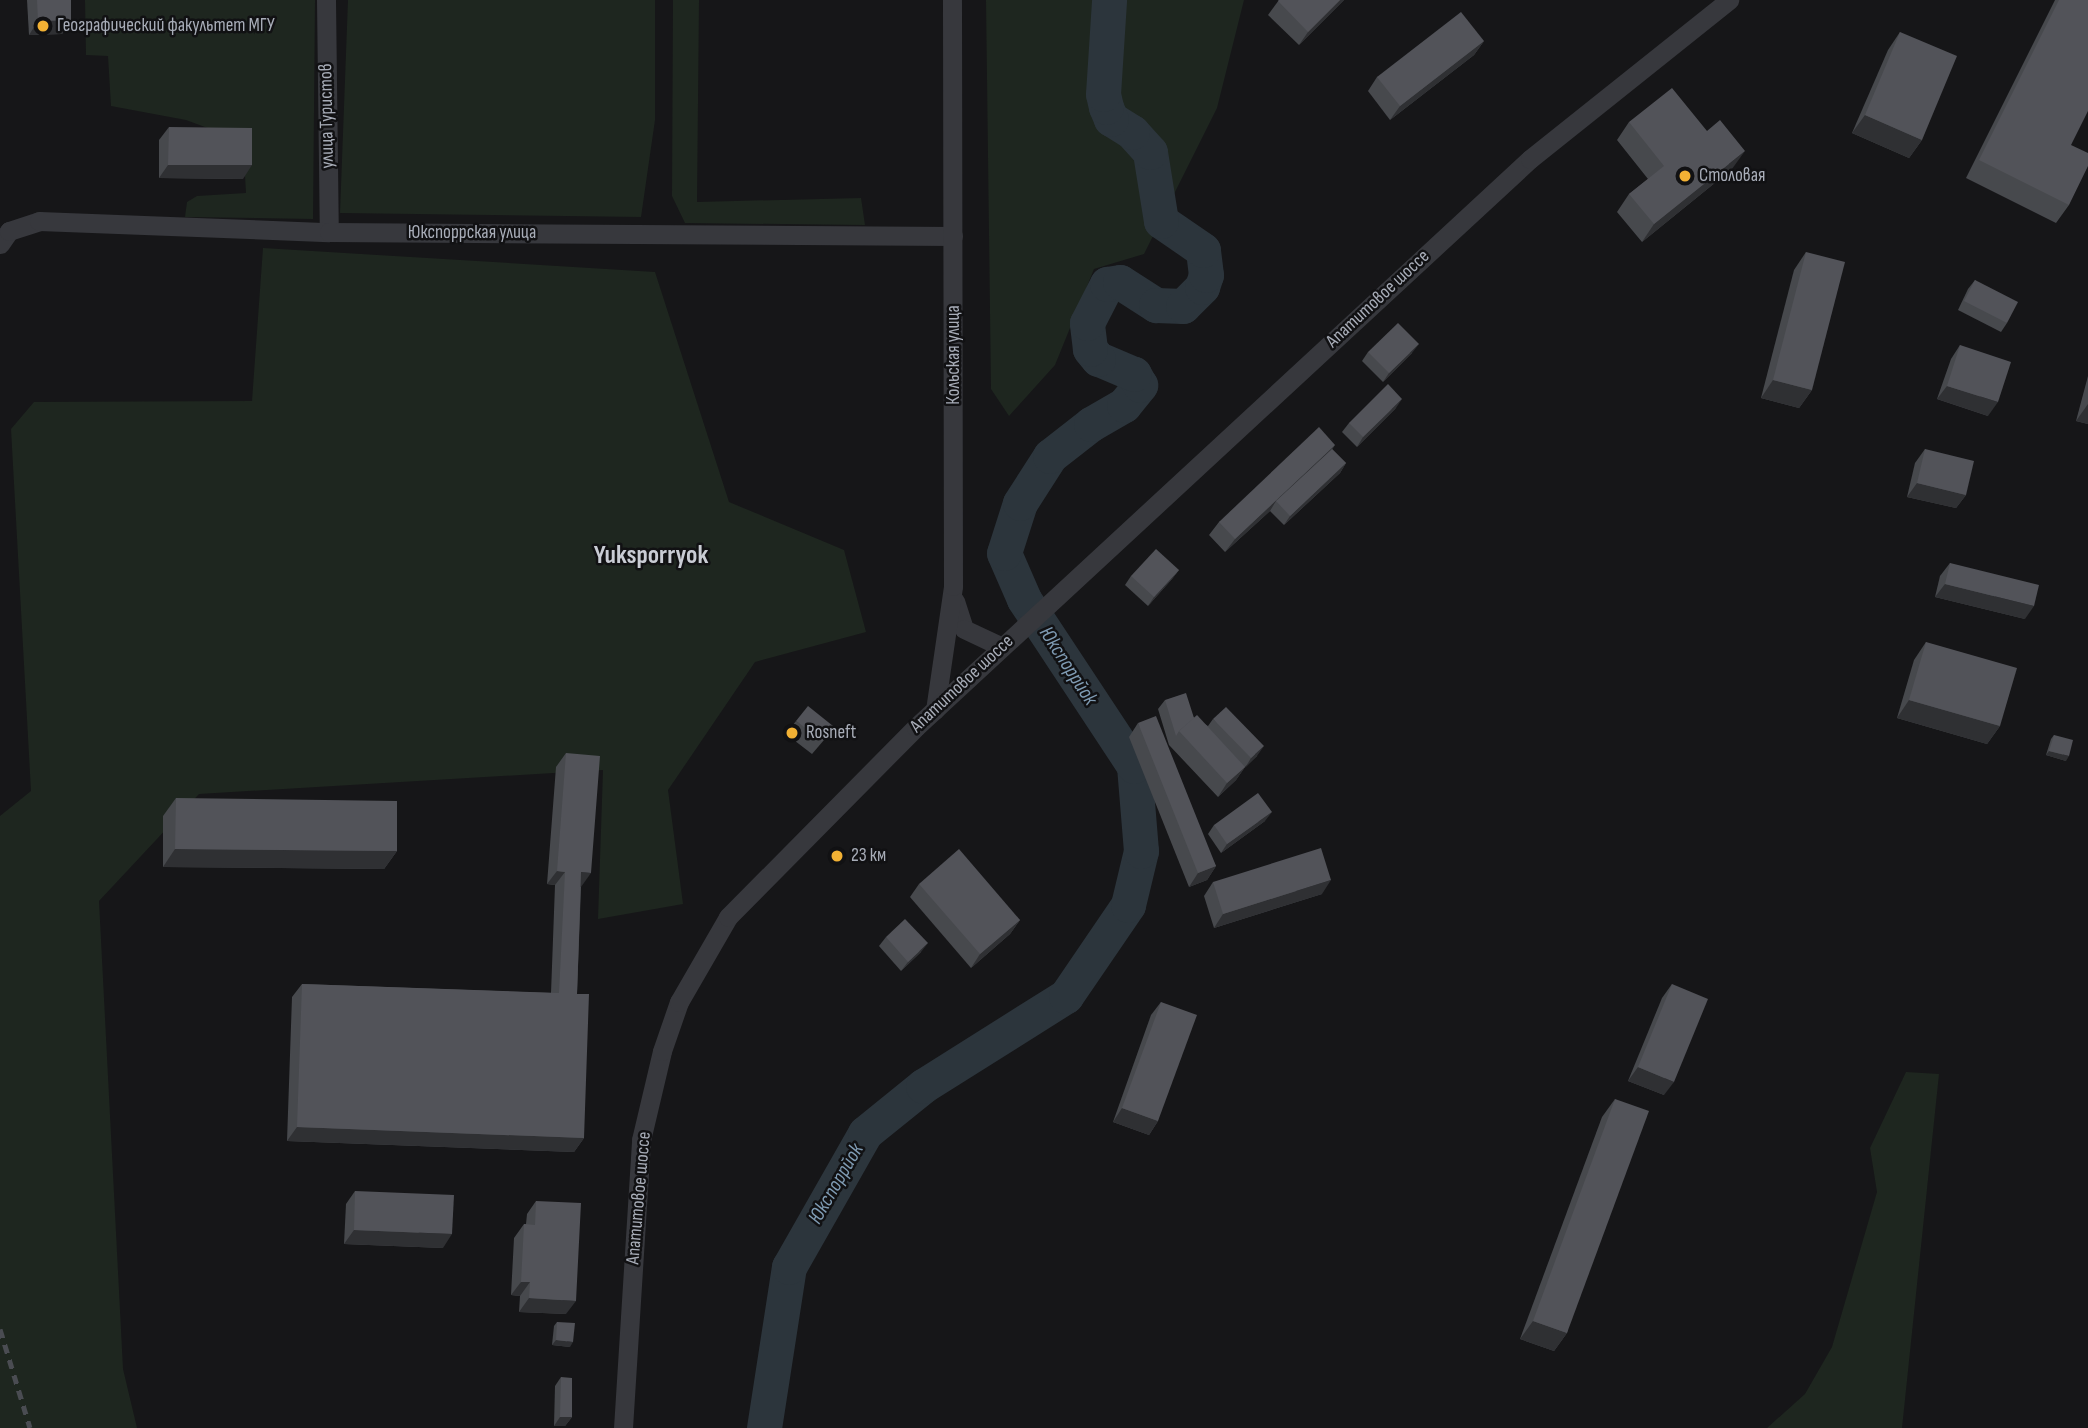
<!DOCTYPE html>
<meta charset="utf-8">
<style>
body{margin:0}
#map{position:relative;width:2088px;height:1428px;overflow:hidden;background:#161618;font-family:"Sofia Sans Condensed",sans-serif}
div>[style]{position:absolute}
[style*='--x']{left:calc(var(--x)*1px);top:calc(var(--y)*1px);width:calc(var(--w)*1px);rotate:calc(var(--a)*1deg)}
.green>*{inset:0;background:#1e261f}
.river>*{height:35px;margin:-17.5px;padding:0 17.5px;transform-origin:17.5px;border-radius:17.5px;background:#2c353c}
.minor>*{height:19px;margin:-9.5px;padding:0 9.5px;transform-origin:9.5px;border-radius:9.5px;background:#37383d}
.rail>*{height:5px;margin-top:-2.5px;transform-origin:0;background:repeating-linear-gradient(90deg,#4a4c52 0 9px,transparent 0 16px)}
.wall>*{inset:0;background:#47494d}
.shaded-wall>*{inset:0;background:#2f3033}
.building>*{inset:0;background:#525359}
.dots>*{width:19px;height:19px;translate:-50% -50%;box-sizing:border-box;border:4px solid #111113;border-radius:50%}
span{translate:-50% -50%;white-space:nowrap;text-align:center;line-height:1.15;-webkit-text-stroke:5px #111113;paint-order:stroke}
.poi-label{font-size:19px;color:#a8adb8}
.left{translate:0 -50%;text-align:left}
.street-label{font-size:19px;color:#a8adb8}
.water-label{font-size:21px;color:#7f9bb3;font-style:italic}
.district-label{font-size:26px;color:#c9ccd4;font-weight:700}
</style>
<div id="map">
<div class="green">
<i style="clip-path:polygon(85px 0,315px 0,313px 219px,185px 217px,187px 202px,197px 196px,246px 193px,243px 141px,186px 120px,111px 106px,108px 56px,86px 55px)"></i>
<i style="clip-path:polygon(348px 0,655px 0,655px 120px,641px 217px,340px 213px)"></i>
<i style="clip-path:polygon(673px 0,699px 0,697px 202px,861px 198px,865px 225px,685px 223px,672px 196px)"></i>
<i style="clip-path:polygon(986px 0,1244px 0,1217px 108px,1144px 254px,1094px 269px,1055px 365px,1009px 416px,991px 389px)"></i>
<i style="clip-path:polygon(263px 248px,655px 272px,729px 502px,844px 550px,866px 632px,755px 662px,668px 790px,683px 904px,598px 919px,603px 770px,199px 794px,99px 901px,123px 1369px,137px 1428px,0 1428px,0 816px,31px 791px,11px 429px,34px 402px,252px 401px)"></i>
<i style="clip-path:polygon(1906px 1072px,1939px 1074px,1902px 1428px,1767px 1428px,1805px 1394px,1832px 1347px,1877px 1192px,1870px 1148px)"></i>
</div>
<div class="river">
<i style="--x:764;--y:1428;--w:163;--a:-81.2"></i>
<i style="--x:789;--y:1267;--w:154;--a:-60.4"></i>
<i style="--x:865;--y:1133;--w:75;--a:-39"></i>
<i style="--x:923;--y:1086;--w:169;--a:-32.2"></i>
<i style="--x:1066;--y:996;--w:110;--a:-55.7"></i>
<i style="--x:1128;--y:905;--w:56;--a:-76.5"></i>
<i style="--x:1141;--y:851;--w:85;--a:-94.7"></i>
<i style="--x:1134;--y:766;--w:200;--a:-123.4"></i>
<i style="--x:1024;--y:599;--w:50;--a:-113.5"></i>
<i style="--x:1004;--y:553;--w:52;--a:-72.3"></i>
<i style="--x:1020;--y:503;--w:56;--a:-57.4"></i>
<i style="--x:1050;--y:456;--w:52;--a:-38"></i>
<i style="--x:1091;--y:424;--w:38;--a:-30"></i>
<i style="--x:1124;--y:405;--w:26;--a:-51"></i>
<i style="--x:1140;--y:385;--w:13;--a:-119"></i>
<i style="--x:1134;--y:374;--w:39;--a:-157"></i>
<i style="--x:1098;--y:359;--w:13;--a:-129"></i>
<i style="--x:1090;--y:349;--w:26;--a:-97"></i>
<i style="--x:1087;--y:323;--w:44;--a:-62.9"></i>
<i style="--x:1107;--y:284;--w:13;--a:-9"></i>
<i style="--x:1120;--y:282;--w:43;--a:32.6"></i>
<i style="--x:1156;--y:305;--w:27;--a:2"></i>
<i style="--x:1183;--y:306;--w:27;--a:-45"></i>
<i style="--x:1202;--y:287;--w:13;--a:-72"></i>
<i style="--x:1206;--y:275;--w:25;--a:-97"></i>
<i style="--x:1203;--y:250;--w:51;--a:-145.4"></i>
<i style="--x:1161;--y:221;--w:70;--a:-99.1"></i>
<i style="--x:1150;--y:152;--w:27;--a:-132"></i>
<i style="--x:1132;--y:132;--w:25;--a:-148"></i>
<i style="--x:1111;--y:119;--w:13;--a:-113"></i>
<i style="--x:1106;--y:107;--w:13;--a:-103"></i>
<i style="--x:1103;--y:94;--w:94;--a:-86.3"></i>
</div>
<div class="minor">
<i style="--x:326;--y:0;--w:232;--a:89.3"></i>
<i style="--x:0;--y:244;--w:16;--a:-55"></i>
<i style="--x:9;--y:231;--w:32;--a:-18"></i>
<i style="--x:39;--y:221;--w:290;--a:2.2"></i>
<i style="--x:329;--y:232;--w:624;--a:0.37"></i>
<i style="--x:955;--y:601;--w:29;--a:72"></i>
<i style="--x:964;--y:629;--w:42;--a:25.3"></i>
<i style="--x:935;--y:710;--w:125;--a:-81.7"></i>
<i style="--x:953;--y:586;--w:586;--a:-90.1"></i>
<i style="--x:623;--y:1428;--w:289;--a:-86.4"></i>
<i style="--x:641;--y:1140;--w:91;--a:-76.7"></i>
<i style="--x:662;--y:1051;--w:52;--a:-70.9"></i>
<i style="--x:679;--y:1002;--w:98;--a:-60"></i>
<i style="--x:728;--y:917;--w:267;--a:-45.3"></i>
<i style="--x:916;--y:727;--w:836;--a:-42.77"></i>
<i style="--x:1530;--y:159;--w:255;--a:-38.6"></i>
</div>
<div class="rail">
<i style="--x:0;--y:1329;--w:103;--a:73.1"></i>
</div>
<div class="wall">
<i style="clip-path:polygon(27px 0,71px 0,71px 20px,62px 34px,29px 35px)"></i>
<i style="clip-path:polygon(1279px 0,1344px 0,1299px 45px,1268px 15px)"></i>
<i style="clip-path:polygon(2055px 0,2088px 0,2071px 145px,2069px 205px,2056px 223px,1966px 178px)"></i>
<i style="clip-path:polygon(1900px 32px,1922px 140px,1909px 158px,1852px 133px,1888px 50px)"></i>
<i style="clip-path:polygon(1484px 41px,1474px 55px,1390px 120px,1368px 91px,1377px 77px)"></i>
<i style="clip-path:polygon(1629px 122px,1707px 131px,1732px 169px,1642px 242px,1617px 212px,1629px 194px,1648px 179px,1617px 140px)"></i>
<i style="clip-path:polygon(169px 127px,243px 179px,159px 178px,159px 140px)"></i>
<i style="clip-path:polygon(1806px 252px,1812px 390px,1799px 408px,1761px 398px,1794px 270px)"></i>
<i style="clip-path:polygon(1975px 280px,2007px 323px,2001px 332px,1958px 310px,1968px 289px)"></i>
<i style="clip-path:polygon(1960px 345px,1988px 416px,1937px 399px,1951px 359px)"></i>
<i style="clip-path:polygon(1368px 352px,1412px 353px,1383px 382px,1362px 361px)"></i>
<i style="clip-path:polygon(2088px 376px,2088px 424px,2076px 421px)"></i>
<i style="clip-path:polygon(1396px 408px,1357px 447px,1342px 432px,1349px 423px)"></i>
<i style="clip-path:polygon(1335px 445px,1332px 449px,1346px 463px,1340px 473px,1284px 525px,1270px 511px,1225px 552px,1209px 535px,1219px 522px)"></i>
<i style="clip-path:polygon(1925px 449px,1966px 495px,1956px 508px,1907px 497px,1915px 463px)"></i>
<i style="clip-path:polygon(1950px 563px,2025px 619px,1935px 597px,1940px 576px)"></i>
<i style="clip-path:polygon(1179px 570px,1172px 579px,1148px 606px,1125px 585px,1131px 576px)"></i>
<i style="clip-path:polygon(1926px 642px,2000px 726px,1987px 744px,1897px 718px,1914px 660px)"></i>
<i style="clip-path:polygon(1165px 700px,1208px 726px,1213px 719px,1257px 756px,1245px 767px,1236px 780px,1218px 797px,1169px 745px,1158px 709px)"></i>
<i style="clip-path:polygon(796px 721px,824px 740px,812px 754px,786px 734px)"></i>
<i style="clip-path:polygon(1138px 723px,1216px 866px,1207px 880px,1189px 887px,1129px 737px)"></i>
<i style="clip-path:polygon(2054px 735px,2066px 761px,2046px 755px,2051px 739px)"></i>
<i style="clip-path:polygon(566px 753px,581px 887px,577px 994px,584px 1138px,574px 1152px,287px 1141px,292px 997px,302px 984px,551px 993px,555px 885px,547px 884px,556px 767px)"></i>
<i style="clip-path:polygon(176px 798px,397px 851px,384px 869px,163px 867px,163px 816px)"></i>
<i style="clip-path:polygon(1265px 821px,1221px 853px,1208px 834px,1214px 825px)"></i>
<i style="clip-path:polygon(1213px 882px,1322px 894px,1214px 928px,1204px 896px)"></i>
<i style="clip-path:polygon(919px 884px,1020px 920px,1010px 934px,971px 968px,910px 897px)"></i>
<i style="clip-path:polygon(886px 937px,921px 952px,901px 971px,879px 946px)"></i>
<i style="clip-path:polygon(1672px 984px,1664px 1095px,1628px 1081px,1662px 998px)"></i>
<i style="clip-path:polygon(1161px 1002px,1158px 1121px,1149px 1135px,1113px 1122px,1151px 1015px)"></i>
<i style="clip-path:polygon(1615px 1099px,1567px 1333px,1554px 1351px,1520px 1339px,1602px 1117px)"></i>
<i style="clip-path:polygon(355px 1191px,443px 1248px,344px 1244px,346px 1204px)"></i>
<i style="clip-path:polygon(536px 1201px,566px 1314px,519px 1312px,520px 1296px,511px 1295px,514px 1238px,524px 1224px,526px 1224px,527px 1214px)"></i>
<i style="clip-path:polygon(557px 1322px,570px 1347px,552px 1345px,554px 1326px)"></i>
<i style="clip-path:polygon(561px 1377px,572px 1417px,565px 1426px,554px 1426px,555px 1386px)"></i>
</div>
<div class="shaded-wall">
<i style="clip-path:polygon(1340px 0,1344px 0,1299px 45px,1308px 32px)"></i>
<i style="clip-path:polygon(71px 20px,62px 34px,29px 35px,38px 21px)"></i>
<i style="clip-path:polygon(1484px 41px,1474px 55px,1390px 120px,1400px 106px)"></i>
<i style="clip-path:polygon(1865px 115px,1922px 140px,1909px 158px,1852px 133px)"></i>
<i style="clip-path:polygon(1745px 151px,1732px 169px,1642px 242px,1654px 224px)"></i>
<i style="clip-path:polygon(168px 165px,252px 165px,243px 179px,159px 178px)"></i>
<i style="clip-path:polygon(1419px 344px,1412px 353px,1383px 382px,1389px 373px)"></i>
<i style="clip-path:polygon(1773px 380px,1812px 390px,1799px 408px,1761px 398px)"></i>
<i style="clip-path:polygon(1947px 386px,1998px 402px,1988px 416px,1937px 399px)"></i>
<i style="clip-path:polygon(1402px 399px,1396px 408px,1357px 447px,1363px 437px)"></i>
<i style="clip-path:polygon(2088px 404px,2088px 424px,2076px 421px)"></i>
<i style="clip-path:polygon(1335px 445px,1326px 458px,1276px 501px,1270px 511px,1225px 552px,1235px 539px)"></i>
<i style="clip-path:polygon(1346px 463px,1340px 473px,1284px 525px,1290px 516px)"></i>
<i style="clip-path:polygon(1917px 483px,1966px 495px,1956px 508px,1907px 497px)"></i>
<i style="clip-path:polygon(1179px 570px,1172px 579px,1148px 606px,1154px 597px)"></i>
<i style="clip-path:polygon(1945px 584px,2034px 606px,2025px 619px,1935px 597px)"></i>
<i style="clip-path:polygon(1909px 700px,2000px 726px,1987px 744px,1897px 718px)"></i>
<i style="clip-path:polygon(1264px 746px,1257px 756px,1245px 768px,1251px 758px)"></i>
<i style="clip-path:polygon(2049px 751px,2069px 756px,2066px 761px,2046px 755px)"></i>
<i style="clip-path:polygon(1245px 767px,1236px 780px,1218px 797px,1227px 783px)"></i>
<i style="clip-path:polygon(1272px 812px,1265px 821px,1221px 853px,1227px 844px)"></i>
<i style="clip-path:polygon(175px 849px,397px 851px,384px 869px,163px 867px)"></i>
<i style="clip-path:polygon(1216px 866px,1207px 880px,1189px 887px,1198px 873px)"></i>
<i style="clip-path:polygon(557px 871px,565px 872px,555px 885px,547px 884px)"></i>
<i style="clip-path:polygon(581px 872px,591px 873px,581px 887px,572px 886px)"></i>
<i style="clip-path:polygon(1331px 880px,1322px 894px,1214px 928px,1223px 914px)"></i>
<i style="clip-path:polygon(1020px 920px,1010px 934px,971px 968px,980px 954px)"></i>
<i style="clip-path:polygon(928px 943px,921px 952px,901px 971px,908px 962px)"></i>
<i style="clip-path:polygon(1638px 1067px,1674px 1082px,1664px 1095px,1628px 1081px)"></i>
<i style="clip-path:polygon(1122px 1108px,1158px 1121px,1149px 1135px,1113px 1122px)"></i>
<i style="clip-path:polygon(297px 1127px,584px 1138px,574px 1152px,287px 1141px)"></i>
<i style="clip-path:polygon(354px 1230px,452px 1234px,443px 1248px,344px 1244px)"></i>
<i style="clip-path:polygon(521px 1282px,530px 1282px,520px 1296px,511px 1295px)"></i>
<i style="clip-path:polygon(529px 1298px,576px 1301px,566px 1314px,519px 1312px)"></i>
<i style="clip-path:polygon(1533px 1321px,1567px 1333px,1554px 1351px,1520px 1339px)"></i>
<i style="clip-path:polygon(556px 1340px,573px 1342px,570px 1347px,552px 1345px)"></i>
<i style="clip-path:polygon(560px 1417px,572px 1417px,565px 1426px,554px 1426px)"></i>
</div>
<div class="building">
<i style="clip-path:polygon(37px 0,71px 0,71px 20px,38px 21px)"></i>
<i style="clip-path:polygon(1279px 0,1340px 0,1308px 32px,1278px 1px)"></i>
<i style="clip-path:polygon(2059px 0,2088px 0,2088px 111px,2071px 145px,2088px 153px,2088px 166px,2069px 205px,1979px 160px)"></i>
<i style="clip-path:polygon(1461px 12px,1484px 41px,1400px 106px,1377px 77px)"></i>
<i style="clip-path:polygon(1900px 32px,1957px 56px,1922px 140px,1865px 115px)"></i>
<i style="clip-path:polygon(1672px 88px,1707px 131px,1720px 120px,1745px 151px,1654px 224px,1629px 194px,1664px 166px,1629px 122px)"></i>
<i style="clip-path:polygon(169px 127px,252px 128px,252px 165px,168px 165px)"></i>
<i style="clip-path:polygon(1806px 252px,1845px 262px,1812px 390px,1773px 380px)"></i>
<i style="clip-path:polygon(1975px 280px,2018px 302px,2007px 323px,1964px 301px)"></i>
<i style="clip-path:polygon(1398px 323px,1419px 344px,1389px 373px,1368px 352px)"></i>
<i style="clip-path:polygon(1960px 345px,2011px 362px,1998px 402px,1947px 386px)"></i>
<i style="clip-path:polygon(1388px 384px,1402px 399px,1363px 437px,1349px 423px)"></i>
<i style="clip-path:polygon(1319px 427px,1335px 445px,1235px 539px,1219px 522px)"></i>
<i style="clip-path:polygon(1332px 449px,1346px 463px,1290px 516px,1276px 501px)"></i>
<i style="clip-path:polygon(1925px 449px,1974px 461px,1966px 495px,1917px 483px)"></i>
<i style="clip-path:polygon(1156px 549px,1179px 570px,1154px 597px,1131px 576px)"></i>
<i style="clip-path:polygon(1950px 563px,2039px 585px,2034px 606px,1945px 584px)"></i>
<i style="clip-path:polygon(1926px 642px,2017px 668px,2000px 726px,1909px 700px)"></i>
<i style="clip-path:polygon(1186px 693px,1194px 718px,1179px 731px,1176px 736px,1165px 700px)"></i>
<i style="clip-path:polygon(808px 706px,833px 726px,822px 741px,796px 721px)"></i>
<i style="clip-path:polygon(1226px 707px,1264px 746px,1251px 758px,1213px 719px)"></i>
<i style="clip-path:polygon(1197px 715px,1245px 767px,1227px 783px,1179px 731px)"></i>
<i style="clip-path:polygon(1156px 716px,1216px 866px,1198px 873px,1138px 723px)"></i>
<i style="clip-path:polygon(2054px 735px,2073px 740px,2069px 756px,2049px 751px)"></i>
<i style="clip-path:polygon(566px 753px,600px 756px,591px 873px,581px 872px,580px 906px,577px 994px,589px 994px,584px 1138px,297px 1127px,302px 984px,559px 993px,565px 872px,557px 871px)"></i>
<i style="clip-path:polygon(1258px 793px,1272px 812px,1227px 844px,1214px 825px)"></i>
<i style="clip-path:polygon(176px 798px,397px 801px,397px 851px,175px 849px)"></i>
<i style="clip-path:polygon(1321px 848px,1331px 880px,1223px 914px,1213px 882px)"></i>
<i style="clip-path:polygon(959px 849px,1020px 920px,980px 954px,919px 884px)"></i>
<i style="clip-path:polygon(905px 919px,928px 943px,908px 962px,886px 937px)"></i>
<i style="clip-path:polygon(1672px 984px,1708px 999px,1674px 1082px,1638px 1067px)"></i>
<i style="clip-path:polygon(1161px 1002px,1197px 1015px,1158px 1121px,1122px 1108px)"></i>
<i style="clip-path:polygon(1615px 1099px,1649px 1111px,1567px 1333px,1533px 1321px)"></i>
<i style="clip-path:polygon(355px 1191px,454px 1195px,452px 1234px,354px 1230px)"></i>
<i style="clip-path:polygon(536px 1201px,581px 1203px,576px 1301px,529px 1298px,530px 1282px,521px 1282px,524px 1224px,535px 1225px)"></i>
<i style="clip-path:polygon(557px 1322px,575px 1323px,573px 1342px,556px 1340px)"></i>
<i style="clip-path:polygon(561px 1377px,572px 1378px,572px 1417px,560px 1417px)"></i>
</div>
<div class="dots">
<i style="left:43px;top:26px;background:#f2b134"></i>
<i style="left:1685px;top:176px;background:#f2b134"></i>
<i style="left:792px;top:733px;background:#f2b134"></i>
<i style="left:837px;top:856px;background:#f2b134"></i>
</div>
<div class="poi-label">
<span class="left" style="left:57px;top:26px">Географический факультет МГУ</span>
<span class="left" style="left:1699px;top:176px">Столовая</span>
<span class="left" style="left:806px;top:733px">Rosneft</span>
<span class="left" style="left:851px;top:856px">23 км</span>
</div>
<div class="street-label">
<span style="left:327px;top:116px;rotate:-91deg">улица Туристов</span>
<span style="left:472px;top:233px">Юкспоррская улица</span>
<span style="left:1378px;top:299px;rotate:-43deg">Апатитовое шоссе</span>
<span style="left:954px;top:355px;rotate:-90deg">Кольская улица</span>
<span style="left:962px;top:684px;rotate:-43deg">Апатитовое шоссе</span>
<span style="left:639px;top:1198px;rotate:-85deg">Апатитовое шоссе</span>
</div>
<div class="water-label">
<span style="left:1068px;top:666px;rotate:57deg">Юкспоррйок</span>
<span style="left:836px;top:1184px;rotate:-60deg">Юкспоррйок</span>
</div>
<div class="district-label">
<span style="left:651px;top:556px">Yuksporryok</span>
</div>
</div>
